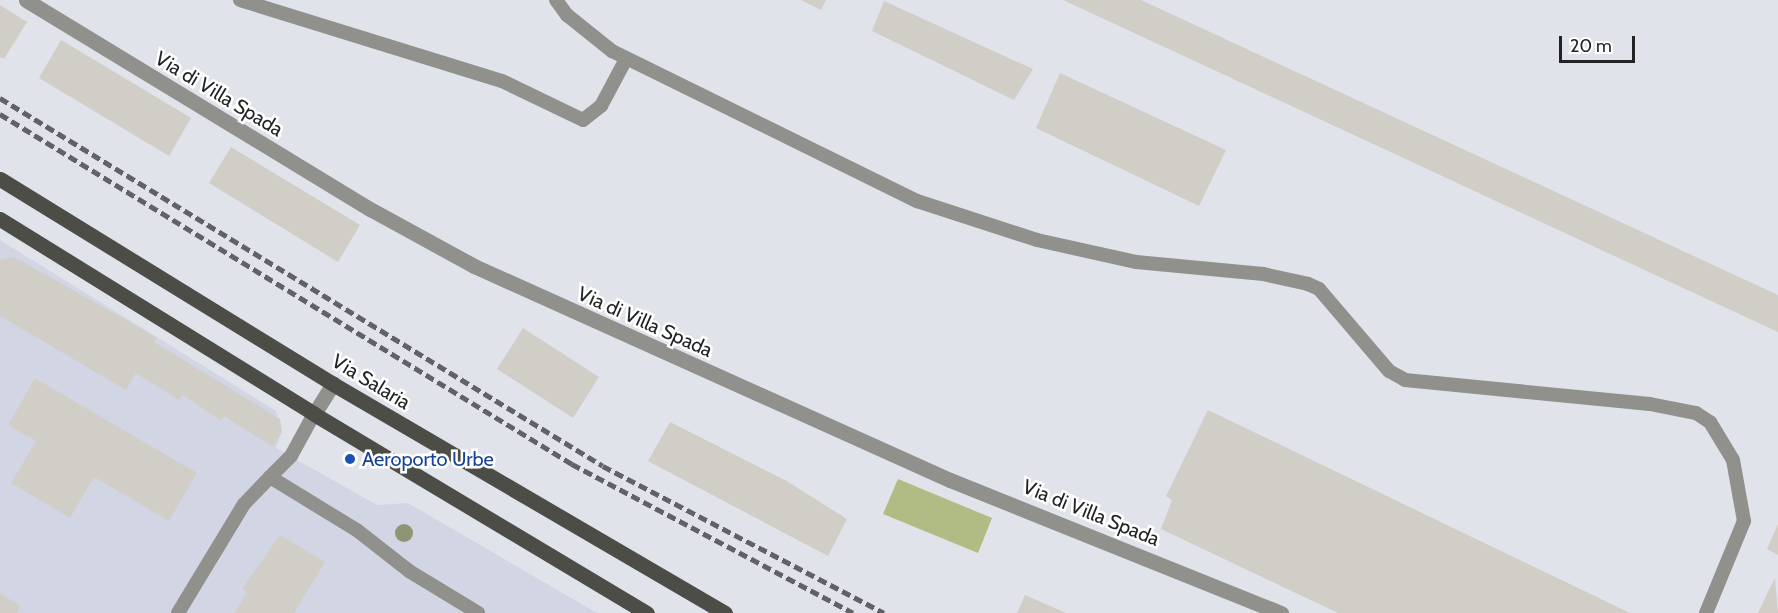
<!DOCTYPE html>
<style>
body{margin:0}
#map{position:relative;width:1778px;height:613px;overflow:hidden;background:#e1e3ea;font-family:Cabin,sans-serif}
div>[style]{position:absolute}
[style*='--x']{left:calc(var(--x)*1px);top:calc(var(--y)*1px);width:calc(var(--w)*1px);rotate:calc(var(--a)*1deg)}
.built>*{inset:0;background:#d2d6e4}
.green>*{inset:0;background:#b0bc83}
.building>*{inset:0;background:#d1cdc7}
.lane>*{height:14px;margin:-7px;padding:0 7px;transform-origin:7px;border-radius:7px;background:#90908d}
.street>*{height:15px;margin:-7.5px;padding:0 7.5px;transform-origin:7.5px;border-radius:7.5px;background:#90908d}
.primary>*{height:15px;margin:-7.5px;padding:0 7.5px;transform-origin:7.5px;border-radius:7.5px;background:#4d4d48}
.rail>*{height:4.5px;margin-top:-2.25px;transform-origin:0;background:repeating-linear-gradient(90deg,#606265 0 9px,transparent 0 13.5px)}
.trees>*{width:18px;height:18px;margin:-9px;border-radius:50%;background:#8e9575}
.dots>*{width:16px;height:16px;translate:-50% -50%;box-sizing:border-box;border:3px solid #fff;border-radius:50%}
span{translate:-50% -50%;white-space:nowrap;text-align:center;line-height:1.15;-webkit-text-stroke:5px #fff;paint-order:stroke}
.street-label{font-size:20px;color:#222325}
.transit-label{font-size:20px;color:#164399}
.left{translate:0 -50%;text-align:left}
.scale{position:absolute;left:1559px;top:36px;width:76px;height:27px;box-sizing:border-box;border:3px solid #222325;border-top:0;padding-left:8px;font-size:18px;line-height:21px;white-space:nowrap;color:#222325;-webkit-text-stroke:4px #fff;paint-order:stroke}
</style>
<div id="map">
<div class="built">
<i style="clip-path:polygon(0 240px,276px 411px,282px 431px,276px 448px,377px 505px,408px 503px,597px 613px,0 613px)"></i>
</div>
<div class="green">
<i style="clip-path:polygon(898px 479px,992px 518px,978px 553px,883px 514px)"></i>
</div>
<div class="building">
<i style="clip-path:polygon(801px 0,826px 0,821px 10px)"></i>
<i style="clip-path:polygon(1063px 0,1141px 0,1778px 295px,1778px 332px)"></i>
<i style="clip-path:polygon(884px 1px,1033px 69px,1014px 100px,872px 31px)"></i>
<i style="clip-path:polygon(0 5px,27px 22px,4px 59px,0 57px)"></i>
<i style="clip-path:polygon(61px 40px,191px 118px,169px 156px,39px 78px)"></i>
<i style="clip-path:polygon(1060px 73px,1226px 150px,1199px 206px,1036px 128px)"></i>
<i style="clip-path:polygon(231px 147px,360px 225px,338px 262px,209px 183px)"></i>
<i style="clip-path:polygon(14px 257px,156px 337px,154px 342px,280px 419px,282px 431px,273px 447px,224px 416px,221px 421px,183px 395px,179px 400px,136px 373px,126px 390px,0 316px,0 260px)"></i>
<i style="clip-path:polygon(523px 328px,599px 377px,573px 418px,497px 369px)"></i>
<i style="clip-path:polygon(35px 378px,197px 473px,169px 521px,94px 477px,70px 518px,11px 483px,36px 441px,8px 425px)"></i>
<i style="clip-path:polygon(1208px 410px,1630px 613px,1338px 613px,1161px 529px,1172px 500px,1166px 496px)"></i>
<i style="clip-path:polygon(670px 422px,785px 480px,847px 519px,828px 556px,648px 461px)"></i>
<i style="clip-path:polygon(1778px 524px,1778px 555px,1767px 549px)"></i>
<i style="clip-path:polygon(280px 535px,325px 562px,294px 613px,234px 613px,247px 592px,242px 589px)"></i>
<i style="clip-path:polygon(1775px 578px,1778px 613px,1758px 613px,1767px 594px)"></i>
<i style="clip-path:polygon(0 593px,20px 606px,17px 613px,0 613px)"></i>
<i style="clip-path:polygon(1025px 595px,1066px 613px,1017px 613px)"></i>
</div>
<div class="lane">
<i style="--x:240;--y:0;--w:274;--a:17.2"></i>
<i style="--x:502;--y:81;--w:90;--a:25.7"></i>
<i style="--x:583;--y:120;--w:23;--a:-38"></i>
<i style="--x:601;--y:106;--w:53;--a:-62"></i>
<i style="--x:556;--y:0;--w:19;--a:54"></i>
<i style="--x:567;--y:15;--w:58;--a:38.7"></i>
<i style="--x:612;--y:51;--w:340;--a:26.2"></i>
<i style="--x:917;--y:201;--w:126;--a:18"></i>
<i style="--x:1037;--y:240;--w:101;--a:12.5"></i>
<i style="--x:1136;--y:262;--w:128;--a:5.4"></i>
<i style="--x:1263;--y:274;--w:46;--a:12.5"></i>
<i style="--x:1308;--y:284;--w:12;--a:24"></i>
<i style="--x:1319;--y:289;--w:108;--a:49.5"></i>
<i style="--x:1389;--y:371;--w:18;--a:29"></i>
<i style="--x:1405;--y:380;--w:246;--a:5.6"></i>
<i style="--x:1650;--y:404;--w:47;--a:11.1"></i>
<i style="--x:1696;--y:413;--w:17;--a:33"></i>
<i style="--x:1710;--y:422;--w:44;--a:58.8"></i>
<i style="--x:1733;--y:460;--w:62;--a:79.8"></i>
<i style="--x:1744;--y:521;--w:100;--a:112.4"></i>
<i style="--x:270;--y:477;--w:30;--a:-45"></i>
<i style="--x:291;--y:456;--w:48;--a:-61.3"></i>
<i style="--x:178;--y:613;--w:127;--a:-58.8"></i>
<i style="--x:244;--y:504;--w:37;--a:-46"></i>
<i style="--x:270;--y:477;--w:103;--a:31.5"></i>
<i style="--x:358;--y:531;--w:65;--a:38.1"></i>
<i style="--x:409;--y:571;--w:81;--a:31.3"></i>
</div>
<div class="street">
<i style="--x:26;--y:0;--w:403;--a:31.3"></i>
<i style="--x:370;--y:209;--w:119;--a:28.7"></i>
<i style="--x:474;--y:266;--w:522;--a:24.21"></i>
<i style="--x:950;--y:480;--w:357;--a:21.9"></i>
<i style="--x:314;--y:414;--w:36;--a:-58"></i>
</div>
<div class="primary">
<i style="--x:0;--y:179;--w:391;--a:31.6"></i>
<i style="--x:333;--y:384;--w:454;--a:30.3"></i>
<i style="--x:0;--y:219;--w:370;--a:31.8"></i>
<i style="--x:314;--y:414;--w:388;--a:30.9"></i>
</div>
<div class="rail">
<i style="--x:0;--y:98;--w:706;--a:31.39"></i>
<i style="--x:603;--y:466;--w:317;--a:27.6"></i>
<i style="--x:0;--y:114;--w:671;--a:31.46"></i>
<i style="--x:572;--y:464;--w:318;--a:27.9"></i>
</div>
<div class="trees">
<i style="left:404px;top:533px"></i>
</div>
<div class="dots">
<i style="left:350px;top:459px;background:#1a4fb4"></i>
</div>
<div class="street-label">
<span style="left:219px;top:94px;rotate:31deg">Via di Villa Spada</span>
<span style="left:645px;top:322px;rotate:24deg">Via di Villa Spada</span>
<span style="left:371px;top:382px;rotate:31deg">Via Salaria</span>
<span style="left:1091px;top:513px;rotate:22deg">Via di Villa Spada</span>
</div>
<div class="transit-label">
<span class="left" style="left:362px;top:459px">Aeroporto Urbe</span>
</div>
<div class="scale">20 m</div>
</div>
